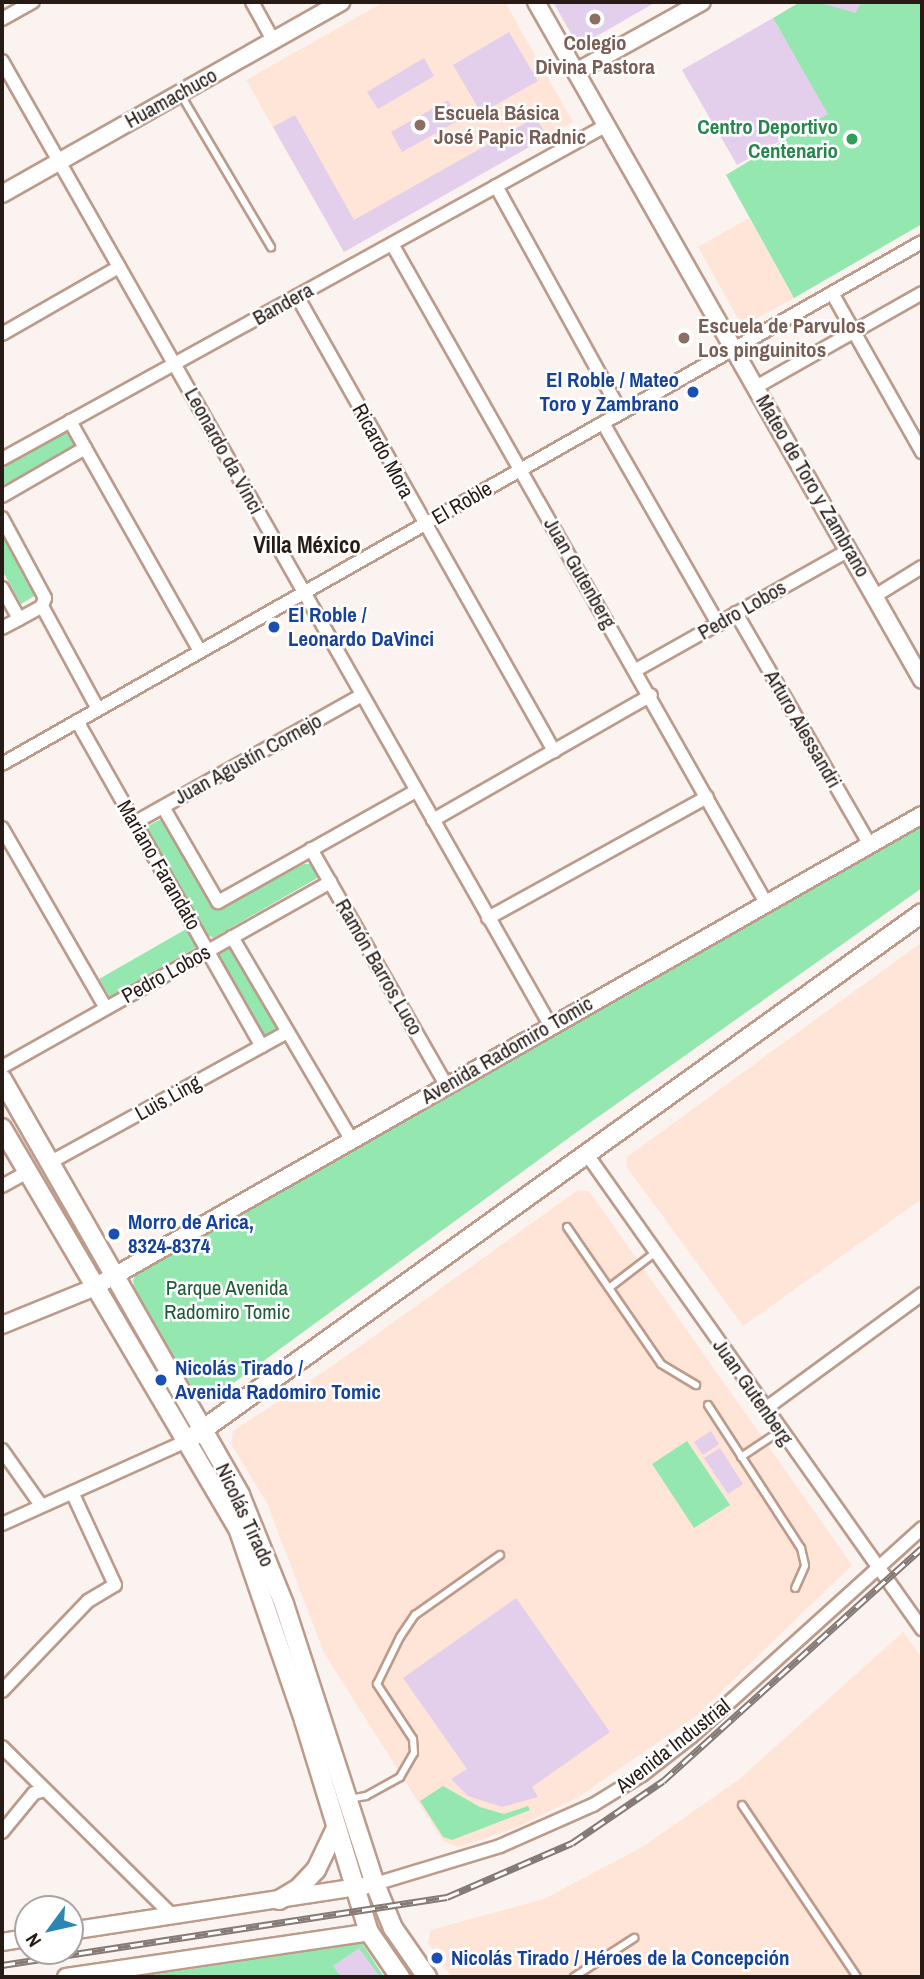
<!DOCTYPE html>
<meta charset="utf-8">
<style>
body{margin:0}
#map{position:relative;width:924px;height:1979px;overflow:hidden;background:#faf3ef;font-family:"Archivo Narrow",sans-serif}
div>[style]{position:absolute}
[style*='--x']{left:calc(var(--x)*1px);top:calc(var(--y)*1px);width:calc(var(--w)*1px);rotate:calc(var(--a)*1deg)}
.built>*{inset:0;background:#ffe5d8}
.green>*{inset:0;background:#95e7b0}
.building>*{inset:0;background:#e3ceeb}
.roads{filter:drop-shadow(2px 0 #bc9b8b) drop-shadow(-2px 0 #bc9b8b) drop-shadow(0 2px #bc9b8b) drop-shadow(0 -2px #bc9b8b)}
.service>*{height:6px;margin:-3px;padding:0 3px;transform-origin:3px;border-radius:3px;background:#fff}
.minor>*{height:12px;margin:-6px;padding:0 6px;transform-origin:6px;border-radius:6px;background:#fff}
.tertiary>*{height:16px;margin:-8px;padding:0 8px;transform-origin:8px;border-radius:8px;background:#fff}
.secondary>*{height:18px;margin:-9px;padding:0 9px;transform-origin:9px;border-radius:9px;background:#fff}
.rail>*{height:7px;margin-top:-3.5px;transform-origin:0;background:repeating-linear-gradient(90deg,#fff 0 13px,#857a75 0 26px);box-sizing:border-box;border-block:2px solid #857a75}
.dots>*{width:19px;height:19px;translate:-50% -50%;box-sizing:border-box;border:4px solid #fff;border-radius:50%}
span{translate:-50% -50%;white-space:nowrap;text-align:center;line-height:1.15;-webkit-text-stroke:5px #fff;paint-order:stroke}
.education-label{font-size:21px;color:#785e54;font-weight:700}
.left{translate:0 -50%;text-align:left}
.street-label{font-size:21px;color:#281b15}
.leisure-label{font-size:21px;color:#27864d;font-weight:700}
.right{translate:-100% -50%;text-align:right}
.transit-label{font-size:21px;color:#164399;font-weight:700}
.park-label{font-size:21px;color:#1d5c37}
.neighbourhood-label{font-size:23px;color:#281b15;font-weight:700}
.frame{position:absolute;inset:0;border:4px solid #281b15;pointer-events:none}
.north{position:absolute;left:14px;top:1895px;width:70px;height:70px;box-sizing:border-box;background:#fff;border:2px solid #a9a4a1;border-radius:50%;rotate:237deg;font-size:19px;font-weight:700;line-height:28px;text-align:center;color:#281b15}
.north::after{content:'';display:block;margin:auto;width:24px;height:32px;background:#2b86b3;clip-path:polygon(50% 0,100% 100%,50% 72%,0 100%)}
</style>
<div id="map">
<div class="built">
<i style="clip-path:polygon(384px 2px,505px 2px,573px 122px,344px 252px,246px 80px)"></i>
<i style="clip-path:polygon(749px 218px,794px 298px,742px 326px,698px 247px)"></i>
<i style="clip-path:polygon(922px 942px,922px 1199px,743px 1326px,626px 1166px,627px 1157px)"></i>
<i style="clip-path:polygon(578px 1190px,589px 1191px,852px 1565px,696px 1716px,577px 1798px,515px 1828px,458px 1847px,443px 1841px,324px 1653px,267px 1503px,231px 1444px,233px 1431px,328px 1369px)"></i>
<i style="clip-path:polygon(903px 1632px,922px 1658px,922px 1977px,451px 1977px,428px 1943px,431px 1930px,544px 1899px,644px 1846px,738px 1780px)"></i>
</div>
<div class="green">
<i style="clip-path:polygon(800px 2px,922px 2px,922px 224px,794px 298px,726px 175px,827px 114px,773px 18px)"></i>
<i style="clip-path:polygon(68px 430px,76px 444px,2px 486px,2px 463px)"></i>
<i style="clip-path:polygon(2px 535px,36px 595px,21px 604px,2px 570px)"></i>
<i style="clip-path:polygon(159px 820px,166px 822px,214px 910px,304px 864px,311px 864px,319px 877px,213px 938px,205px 933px,148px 834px,148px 826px)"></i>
<i style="clip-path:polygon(922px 822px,922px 888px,574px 1134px,213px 1398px,198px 1397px,135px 1291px,133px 1280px,137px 1272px)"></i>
<i style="clip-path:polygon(188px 928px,198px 946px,110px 997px,99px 979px)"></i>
<i style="clip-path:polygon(232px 947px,278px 1029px,263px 1037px,217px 955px)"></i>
<i style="clip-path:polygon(687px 1441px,730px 1505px,694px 1528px,652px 1464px)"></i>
<i style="clip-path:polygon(443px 1786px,480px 1807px,504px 1814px,528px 1806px,530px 1810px,452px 1840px,443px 1837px,420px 1801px)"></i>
<i style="clip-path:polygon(362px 1943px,384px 1977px,139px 1977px)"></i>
</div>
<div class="building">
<i style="clip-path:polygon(553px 2px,656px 2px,588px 41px,573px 37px)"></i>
<i style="clip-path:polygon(817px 2px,861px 2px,856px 13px)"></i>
<i style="clip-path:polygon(773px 18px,828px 114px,737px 165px,682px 70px)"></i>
<i style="clip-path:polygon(509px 32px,538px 81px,481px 113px,453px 65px)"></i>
<i style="clip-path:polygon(424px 58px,434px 76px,378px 109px,367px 92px)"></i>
<i style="clip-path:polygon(448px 100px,459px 120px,402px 152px,391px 132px)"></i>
<i style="clip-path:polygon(295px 115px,354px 220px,536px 117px,547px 137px,344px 252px,273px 127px)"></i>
<i style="clip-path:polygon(711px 1431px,719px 1444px,703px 1455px,694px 1442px)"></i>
<i style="clip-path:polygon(720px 1448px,743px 1484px,728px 1494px,704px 1458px)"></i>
<i style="clip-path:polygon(516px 1598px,610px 1732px,532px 1787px,538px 1797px,502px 1807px,468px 1796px,451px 1779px,467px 1769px,403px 1678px)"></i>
<i style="clip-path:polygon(359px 1948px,380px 1977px,341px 1977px,333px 1966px)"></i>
</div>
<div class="roads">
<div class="service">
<i style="--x:181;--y:95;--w:177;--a:59.4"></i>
<i style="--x:567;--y:1227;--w:166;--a:55.5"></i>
<i style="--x:661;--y:1364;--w:41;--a:31"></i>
<i style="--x:609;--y:1288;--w:59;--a:-37.5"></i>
<i style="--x:708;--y:1405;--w:171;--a:57"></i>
<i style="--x:801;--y:1548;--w:18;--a:77"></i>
<i style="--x:805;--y:1566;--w:24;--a:114"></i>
<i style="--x:741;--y:1457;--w:47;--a:-33.7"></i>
<i style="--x:349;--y:1799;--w:17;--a:-10"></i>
<i style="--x:366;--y:1796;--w:39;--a:-29"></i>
<i style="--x:400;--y:1777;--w:28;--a:-60"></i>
<i style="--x:414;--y:1753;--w:14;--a:-94"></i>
<i style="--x:413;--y:1739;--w:66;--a:-123.2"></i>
<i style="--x:377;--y:1684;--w:52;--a:-63.9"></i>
<i style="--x:400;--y:1637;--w:27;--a:-56"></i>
<i style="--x:415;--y:1615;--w:104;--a:-35.2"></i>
<i style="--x:742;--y:1805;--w:207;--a:56.2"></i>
<i style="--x:574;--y:1977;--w:72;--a:-33"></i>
</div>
<div class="minor">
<i style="--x:252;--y:2;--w:43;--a:61.1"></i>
<i style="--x:2;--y:19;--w:35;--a:-29"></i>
<i style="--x:2;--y:61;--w:1109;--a:60.38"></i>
<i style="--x:496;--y:186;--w:258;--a:61.1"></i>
<i style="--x:392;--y:244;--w:758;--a:60.42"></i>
<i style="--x:832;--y:293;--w:183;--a:60.5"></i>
<i style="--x:297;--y:296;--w:523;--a:60.54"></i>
<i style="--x:2;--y:334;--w:135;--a:-29.8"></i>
<i style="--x:756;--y:387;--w:191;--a:-29.5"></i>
<i style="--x:603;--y:423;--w:232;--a:60.2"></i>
<i style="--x:85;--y:448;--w:233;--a:60.5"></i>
<i style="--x:2;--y:459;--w:691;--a:-28.9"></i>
<i style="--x:2;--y:496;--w:96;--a:-30"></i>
<i style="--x:85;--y:448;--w:31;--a:-119"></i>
<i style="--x:2;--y:518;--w:91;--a:61.7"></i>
<i style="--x:45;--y:598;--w:9;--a:111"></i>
<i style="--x:2;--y:588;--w:35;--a:61"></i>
<i style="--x:19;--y:619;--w:26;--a:-29"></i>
<i style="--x:42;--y:606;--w:117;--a:61.5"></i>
<i style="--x:875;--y:596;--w:55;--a:-31.7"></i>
<i style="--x:736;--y:613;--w:268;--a:60"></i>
<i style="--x:2;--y:628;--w:19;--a:-28"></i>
<i style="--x:636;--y:670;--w:244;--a:-29.4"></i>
<i style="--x:77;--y:721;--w:374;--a:60.4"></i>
<i style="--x:2;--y:764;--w:1058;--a:-29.57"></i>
<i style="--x:163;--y:807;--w:110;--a:59.9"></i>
<i style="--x:218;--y:902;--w:227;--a:-29.3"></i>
<i style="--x:433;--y:820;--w:251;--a:-29.8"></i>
<i style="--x:134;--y:823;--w:261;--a:-29.3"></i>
<i style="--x:2;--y:828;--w:208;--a:60"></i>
<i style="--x:311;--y:849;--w:272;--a:60.2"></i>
<i style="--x:488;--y:918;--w:250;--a:-28.9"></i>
<i style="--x:232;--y:937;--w:234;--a:59.5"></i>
<i style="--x:2;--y:1067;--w:377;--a:-29.4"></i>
<i style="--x:586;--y:1153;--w:583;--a:54.78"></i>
<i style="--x:49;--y:1163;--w:272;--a:-28.8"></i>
<i style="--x:2;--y:1186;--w:29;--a:-29"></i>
<i style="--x:765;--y:1409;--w:195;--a:-36.2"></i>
<i style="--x:2;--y:1450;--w:67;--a:54.7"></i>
<i style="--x:2;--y:1524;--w:203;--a:-24.2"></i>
<i style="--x:2;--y:1691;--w:124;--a:-46.3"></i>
<i style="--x:88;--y:1601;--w:31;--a:-31"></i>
<i style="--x:115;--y:1585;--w:102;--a:-114.8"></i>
<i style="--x:2;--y:1747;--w:240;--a:44.7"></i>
<i style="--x:2;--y:1832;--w:50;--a:-50.6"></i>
<i style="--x:34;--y:1793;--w:11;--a:-15"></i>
<i style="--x:375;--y:1884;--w:131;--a:-16.9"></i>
<i style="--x:500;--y:1846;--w:102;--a:-23.8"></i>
<i style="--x:593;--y:1805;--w:57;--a:-31.5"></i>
<i style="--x:642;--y:1775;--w:63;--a:-38"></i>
<i style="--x:692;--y:1736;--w:310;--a:-42.1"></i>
</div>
<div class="tertiary">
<i style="--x:536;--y:2;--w:780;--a:60.35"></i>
<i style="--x:576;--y:72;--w:144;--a:-29.1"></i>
<i style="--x:2;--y:194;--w:390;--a:-29.5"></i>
<i style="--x:2;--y:1325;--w:98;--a:-22.1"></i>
<i style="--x:93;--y:1288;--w:954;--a:-29.71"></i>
<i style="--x:70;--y:1931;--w:298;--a:-8.7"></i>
<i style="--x:2;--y:1942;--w:26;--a:-9"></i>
<i style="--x:66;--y:1977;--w:306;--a:-8.4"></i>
</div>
<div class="secondary">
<i style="--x:2;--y:1079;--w:479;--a:60.2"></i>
<i style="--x:240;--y:1495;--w:118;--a:68"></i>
<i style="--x:284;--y:1604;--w:294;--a:72"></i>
<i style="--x:375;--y:1884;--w:48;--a:67.8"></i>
<i style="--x:393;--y:1928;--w:60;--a:55.2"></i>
<i style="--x:2;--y:1128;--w:464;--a:59.5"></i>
<i style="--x:238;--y:1528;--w:203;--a:71"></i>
<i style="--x:304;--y:1720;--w:222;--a:73"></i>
<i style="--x:369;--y:1932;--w:55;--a:55.4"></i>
<i style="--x:194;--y:1436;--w:896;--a:-35.69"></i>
<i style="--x:279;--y:1900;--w:23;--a:-31"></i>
<i style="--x:299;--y:1888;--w:25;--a:-47"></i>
<i style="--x:316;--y:1870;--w:47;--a:-64.5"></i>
</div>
</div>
<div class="rail">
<i style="--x:2;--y:1965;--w:450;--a:-8.7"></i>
<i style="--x:447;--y:1897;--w:136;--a:-23.4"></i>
<i style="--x:572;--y:1843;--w:110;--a:-34.3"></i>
<i style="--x:663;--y:1781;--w:348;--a:-42"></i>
</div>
<div class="dots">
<i style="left:595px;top:19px;background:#8d6e63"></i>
<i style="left:420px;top:125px;background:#8d6e63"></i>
<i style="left:852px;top:139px;background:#2e9e5b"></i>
<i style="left:684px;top:338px;background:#8d6e63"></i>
<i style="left:693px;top:392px;background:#1a4fb4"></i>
<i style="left:274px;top:627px;background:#1a4fb4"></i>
<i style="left:114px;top:1234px;background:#1a4fb4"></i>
<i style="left:161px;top:1380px;background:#1a4fb4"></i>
<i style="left:437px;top:1958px;background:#1a4fb4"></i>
</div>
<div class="education-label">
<span style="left:595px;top:55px">Colegio<br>Divina Pastora</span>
<span class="left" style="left:434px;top:125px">Escuela Básica<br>José Papic Radnic</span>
<span class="left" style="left:698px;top:338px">Escuela de Parvulos<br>Los pinguinitos</span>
</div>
<div class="street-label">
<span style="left:171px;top:98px;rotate:-29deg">Huamachuco</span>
<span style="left:283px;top:304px;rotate:-29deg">Bandera</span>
<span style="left:224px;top:451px;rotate:61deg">Leonardo da Vinci</span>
<span style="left:383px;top:451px;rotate:61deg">Ricardo Mora</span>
<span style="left:813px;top:486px;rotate:60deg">Mateo de Toro y Zambrano</span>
<span style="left:462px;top:503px;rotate:-30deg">El Roble</span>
<span style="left:580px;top:573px;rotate:60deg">Juan Gutenberg</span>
<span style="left:742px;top:610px;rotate:-30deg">Pedro Lobos</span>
<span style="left:803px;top:729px;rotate:60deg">Arturo Alessandri</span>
<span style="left:248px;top:759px;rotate:-29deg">Juan Agustín Cornejo</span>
<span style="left:159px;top:865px;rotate:60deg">Mariano Farandato</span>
<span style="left:379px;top:967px;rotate:60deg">Ramón Barros Luco</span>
<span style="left:166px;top:974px;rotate:-29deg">Pedro Lobos</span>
<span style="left:507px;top:1050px;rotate:-30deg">Avenida Radomiro Tomic</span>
<span style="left:168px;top:1098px;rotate:-29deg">Luis Ling</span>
<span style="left:753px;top:1392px;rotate:55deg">Juan Gutenberg</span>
<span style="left:245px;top:1515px;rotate:65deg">Nicolás Tirado</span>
<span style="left:673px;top:1746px;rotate:-38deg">Avenida Industrial</span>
</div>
<div class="leisure-label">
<span class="right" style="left:838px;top:139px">Centro Deportivo<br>Centenario</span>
</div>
<div class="transit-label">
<span class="right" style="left:679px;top:392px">El Roble / Mateo<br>Toro y Zambrano</span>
<span class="left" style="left:288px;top:627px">El Roble /<br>Leonardo DaVinci</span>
<span class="left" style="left:128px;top:1234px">Morro de Arica,<br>8324-8374</span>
<span class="left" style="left:175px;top:1380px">Nicolás Tirado /<br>Avenida Radomiro Tomic</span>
<span class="left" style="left:451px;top:1958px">Nicolás Tirado / Héroes de la Concepción</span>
</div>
<div class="park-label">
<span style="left:227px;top:1300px">Parque Avenida<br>Radomiro Tomic</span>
</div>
<div class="neighbourhood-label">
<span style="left:307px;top:545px">Villa México</span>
</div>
<div class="frame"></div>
<div class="north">N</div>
</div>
